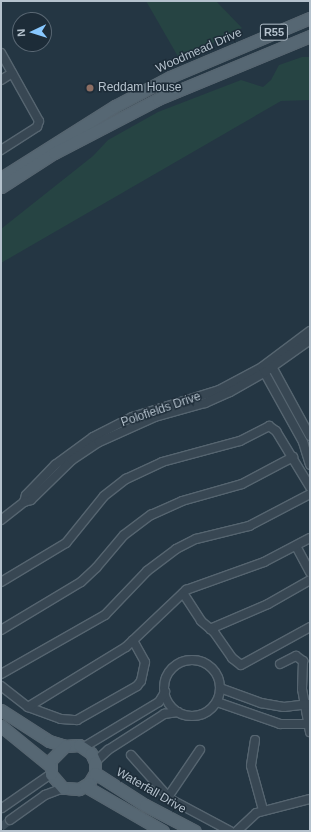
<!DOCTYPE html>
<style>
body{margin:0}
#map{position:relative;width:311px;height:832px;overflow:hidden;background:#243643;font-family:Arial,sans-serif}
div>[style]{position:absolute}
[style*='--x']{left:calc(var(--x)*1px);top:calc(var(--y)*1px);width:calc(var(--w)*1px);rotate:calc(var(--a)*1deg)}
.green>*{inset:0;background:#264443}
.minor-tunnel>*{height:8px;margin-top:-4px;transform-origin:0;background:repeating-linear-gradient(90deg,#3a4b58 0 8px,transparent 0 12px)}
.roads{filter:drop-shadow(1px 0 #566570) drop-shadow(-1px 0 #566570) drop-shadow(0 1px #566570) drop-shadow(0 -1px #566570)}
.minor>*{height:8px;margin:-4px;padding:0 4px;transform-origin:4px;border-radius:4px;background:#384753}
.minor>.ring{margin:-4px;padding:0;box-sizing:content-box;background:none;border:8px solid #384753;border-radius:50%}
.major>*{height:11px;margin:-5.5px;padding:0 5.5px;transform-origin:5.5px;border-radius:5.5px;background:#566773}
.dots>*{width:11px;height:11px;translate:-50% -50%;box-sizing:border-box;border:2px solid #1d2c38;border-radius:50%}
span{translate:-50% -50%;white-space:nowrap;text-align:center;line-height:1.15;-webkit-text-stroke:3px #1d2c38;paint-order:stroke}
.shield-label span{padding:1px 3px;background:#1d2c38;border:1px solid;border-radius:3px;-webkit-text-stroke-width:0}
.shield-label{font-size:11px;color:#b5c2cd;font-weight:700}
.street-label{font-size:12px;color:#b5c2cd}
.poi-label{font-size:12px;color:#b5c2cd}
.left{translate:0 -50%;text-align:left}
.frame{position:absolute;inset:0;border:2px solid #b5c2cd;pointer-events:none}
.north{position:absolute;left:12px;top:12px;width:40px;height:40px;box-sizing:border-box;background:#1d2c38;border:1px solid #5a6874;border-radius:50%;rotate:266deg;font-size:11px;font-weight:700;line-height:16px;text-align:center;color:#b5c2cd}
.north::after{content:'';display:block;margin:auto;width:14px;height:18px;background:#88c8ff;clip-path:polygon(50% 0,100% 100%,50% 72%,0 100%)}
</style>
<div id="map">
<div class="green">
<i style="clip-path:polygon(146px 1px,216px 1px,242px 28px,180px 60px)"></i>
<i style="clip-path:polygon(302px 57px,310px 57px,310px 100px,281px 101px,1px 263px,1px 229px,93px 156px,108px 140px,158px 112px,241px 80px,263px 87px,271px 80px,279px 65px)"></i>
</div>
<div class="minor-tunnel">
<i style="--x:1;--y:827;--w:11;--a:-38"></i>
</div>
<div class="roads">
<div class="minor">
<i style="--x:1;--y:53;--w:78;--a:60.8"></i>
<i style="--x:39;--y:121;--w:6;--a:108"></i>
<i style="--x:37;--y:127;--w:43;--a:147.4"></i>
<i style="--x:1;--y:80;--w:13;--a:-32"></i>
<i style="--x:270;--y:363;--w:83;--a:61.3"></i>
<i style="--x:262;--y:368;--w:85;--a:61"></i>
<i style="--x:303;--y:442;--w:24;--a:73"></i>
<i style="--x:24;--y:502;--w:7;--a:-74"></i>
<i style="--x:26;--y:495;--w:42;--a:-46"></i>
<i style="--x:55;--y:465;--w:47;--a:-36.4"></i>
<i style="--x:93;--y:437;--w:44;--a:-27.1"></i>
<i style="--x:132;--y:417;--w:91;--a:-17.2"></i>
<i style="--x:219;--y:390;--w:49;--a:-28.1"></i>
<i style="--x:262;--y:367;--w:60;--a:-36.9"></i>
<i style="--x:1;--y:520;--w:29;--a:-38"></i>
<i style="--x:24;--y:502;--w:7;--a:-16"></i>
<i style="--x:31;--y:500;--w:57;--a:-44.3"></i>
<i style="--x:72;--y:460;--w:32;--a:-34"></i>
<i style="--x:99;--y:442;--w:61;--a:-24.1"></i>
<i style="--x:155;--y:417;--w:52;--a:-15.6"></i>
<i style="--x:205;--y:403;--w:27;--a:-24"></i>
<i style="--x:230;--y:392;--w:40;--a:-29.7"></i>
<i style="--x:265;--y:372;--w:55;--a:-35.4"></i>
<i style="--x:296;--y:546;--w:30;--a:62"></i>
<i style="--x:1;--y:582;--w:76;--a:-31"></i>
<i style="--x:66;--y:543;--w:60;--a:-51"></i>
<i style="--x:104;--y:496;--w:28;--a:-38"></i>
<i style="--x:126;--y:479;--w:40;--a:-25"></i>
<i style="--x:162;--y:462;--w:81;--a:-15.1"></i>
<i style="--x:240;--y:441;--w:33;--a:-27"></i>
<i style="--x:269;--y:426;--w:9;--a:36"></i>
<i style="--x:276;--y:431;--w:66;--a:58.7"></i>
<i style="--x:183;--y:593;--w:33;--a:57"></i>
<i style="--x:201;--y:621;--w:17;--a:40"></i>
<i style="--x:214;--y:632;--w:32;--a:55"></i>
<i style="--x:232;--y:658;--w:11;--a:38"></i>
<i style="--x:241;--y:665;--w:79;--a:-28.8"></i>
<i style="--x:210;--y:629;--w:63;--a:-23.3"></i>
<i style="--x:268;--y:604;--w:48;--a:-29.7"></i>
<i style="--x:1;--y:630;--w:93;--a:-31"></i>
<i style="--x:81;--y:582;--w:21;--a:-43"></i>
<i style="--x:96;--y:568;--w:43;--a:-49.7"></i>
<i style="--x:124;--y:535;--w:34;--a:-37"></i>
<i style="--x:151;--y:515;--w:34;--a:-24"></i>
<i style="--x:182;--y:501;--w:62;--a:-15.8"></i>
<i style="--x:242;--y:484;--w:58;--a:-27.9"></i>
<i class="ring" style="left:164px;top:660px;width:48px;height:48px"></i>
<i style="--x:280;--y:664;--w:18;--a:-27"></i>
<i style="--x:296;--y:656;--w:9;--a:36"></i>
<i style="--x:303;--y:661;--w:28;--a:92"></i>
<i style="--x:302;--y:689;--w:44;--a:79.5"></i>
<i style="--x:1;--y:674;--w:120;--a:-29.6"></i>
<i style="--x:105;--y:615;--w:61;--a:-46.3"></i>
<i style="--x:147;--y:571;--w:36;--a:-37"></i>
<i style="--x:176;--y:549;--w:22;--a:-27"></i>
<i style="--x:196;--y:539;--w:55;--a:-13.8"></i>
<i style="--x:249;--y:526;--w:69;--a:-27.7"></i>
<i style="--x:1;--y:686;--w:34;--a:38"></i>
<i style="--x:28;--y:707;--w:35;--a:20"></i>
<i style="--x:61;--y:719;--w:16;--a:4"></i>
<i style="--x:77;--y:720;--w:69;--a:-29.5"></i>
<i style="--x:137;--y:686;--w:6;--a:-51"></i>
<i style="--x:141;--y:681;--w:19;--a:-78"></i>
<i style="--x:145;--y:662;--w:25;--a:-119"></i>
<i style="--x:220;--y:688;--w:44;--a:20.1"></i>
<i style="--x:261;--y:703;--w:23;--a:10"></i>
<i style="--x:284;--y:707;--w:25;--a:-7"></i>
<i style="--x:217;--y:702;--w:67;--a:19.2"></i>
<i style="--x:280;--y:724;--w:30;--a:0"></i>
<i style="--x:28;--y:707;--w:115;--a:-31.5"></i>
<i style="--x:126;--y:647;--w:83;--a:-43.5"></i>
<i style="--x:186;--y:590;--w:83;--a:-19.7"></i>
<i style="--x:264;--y:562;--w:52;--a:-27.6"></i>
<i style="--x:255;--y:740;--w:26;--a:99"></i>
<i style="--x:251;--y:766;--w:46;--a:74.7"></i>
<i style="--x:84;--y:747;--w:87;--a:-31"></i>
<i style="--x:159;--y:702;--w:12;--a:-59"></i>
<i style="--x:131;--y:755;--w:59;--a:48.4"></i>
<i style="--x:170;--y:799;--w:68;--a:28.1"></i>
<i style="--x:95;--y:762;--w:18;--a:-43"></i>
<i style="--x:108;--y:750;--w:67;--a:-32.7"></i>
<i style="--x:164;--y:714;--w:14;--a:-8"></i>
<i style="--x:168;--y:797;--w:57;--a:-55.8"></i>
<i style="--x:2;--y:808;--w:60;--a:-34.8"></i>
<i style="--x:10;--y:820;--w:43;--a:-35.5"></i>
<i style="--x:45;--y:795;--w:19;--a:-21"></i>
<i style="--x:237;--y:831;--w:26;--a:-43"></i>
<i style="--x:256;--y:813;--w:56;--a:-14.5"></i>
</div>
<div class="major">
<i style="--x:1;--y:178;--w:135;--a:-32.3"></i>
<i style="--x:115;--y:106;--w:62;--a:-27.8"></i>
<i style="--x:170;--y:77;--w:152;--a:-22.9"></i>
<i style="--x:1;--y:187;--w:63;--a:-32.7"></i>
<i style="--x:54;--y:153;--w:117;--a:-27.4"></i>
<i style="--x:158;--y:99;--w:165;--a:-22.5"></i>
<i style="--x:1;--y:710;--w:57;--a:32.9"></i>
<i style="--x:49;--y:741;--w:17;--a:17"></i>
<i style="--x:65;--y:746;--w:14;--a:-4"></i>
<i style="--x:79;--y:745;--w:14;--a:34"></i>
<i style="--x:91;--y:753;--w:10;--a:66"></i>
<i style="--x:95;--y:762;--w:11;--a:90"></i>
<i style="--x:95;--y:773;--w:12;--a:121"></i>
<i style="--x:89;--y:783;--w:12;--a:149"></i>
<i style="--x:79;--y:789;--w:16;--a:-176"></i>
<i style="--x:63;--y:788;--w:18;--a:-131"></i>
<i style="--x:51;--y:774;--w:14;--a:-90"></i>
<i style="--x:51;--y:760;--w:20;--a:-45"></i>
<i style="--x:1;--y:726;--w:63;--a:39.2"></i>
<i style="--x:95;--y:773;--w:59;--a:32.6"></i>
<i style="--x:145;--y:805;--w:56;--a:27.5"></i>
<i style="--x:85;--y:786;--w:90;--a:30"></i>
</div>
</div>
<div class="dots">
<i style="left:90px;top:88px;background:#8d6e63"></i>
</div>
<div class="shield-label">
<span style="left:274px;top:32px">R55</span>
</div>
<div class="street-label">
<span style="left:199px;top:51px;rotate:-24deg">Woodmead Drive</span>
<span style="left:161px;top:410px;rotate:-19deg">Polofields Drive</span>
<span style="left:151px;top:791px;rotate:30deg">Waterfall Drive</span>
</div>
<div class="poi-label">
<span class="left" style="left:98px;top:88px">Reddam House</span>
</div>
<div class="frame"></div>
<div class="north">N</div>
</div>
